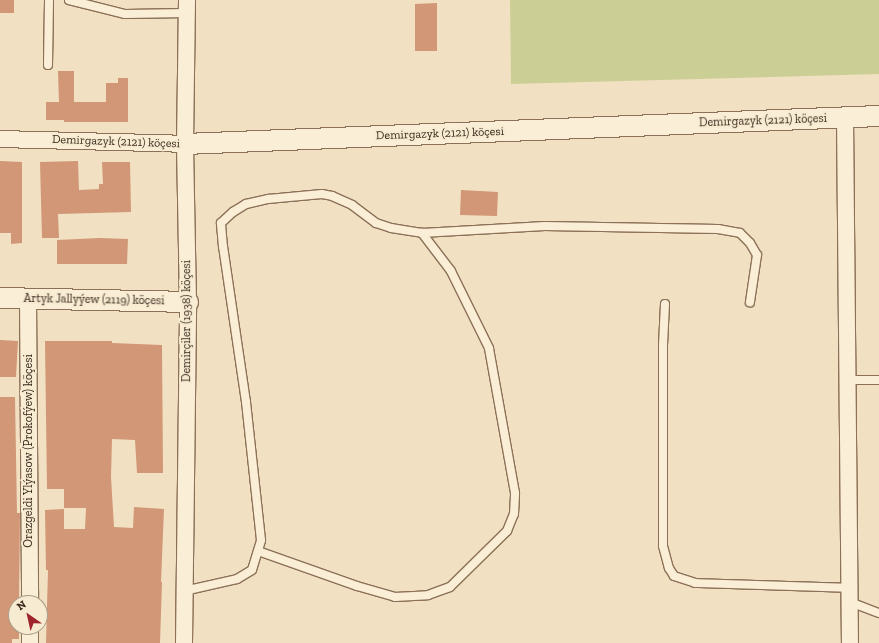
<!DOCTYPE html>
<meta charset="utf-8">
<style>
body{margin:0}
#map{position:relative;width:879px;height:643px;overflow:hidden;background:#f1e0c2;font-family:"Zilla Slab",serif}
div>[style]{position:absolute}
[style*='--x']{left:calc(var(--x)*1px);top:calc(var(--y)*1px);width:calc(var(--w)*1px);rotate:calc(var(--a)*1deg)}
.green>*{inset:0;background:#cccf95}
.building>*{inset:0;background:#d19776}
.roads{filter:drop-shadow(1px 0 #8c7158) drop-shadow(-1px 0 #8c7158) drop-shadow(0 1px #8c7158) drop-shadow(0 -1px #8c7158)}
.service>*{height:8px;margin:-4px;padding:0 4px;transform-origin:4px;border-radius:4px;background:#fbeed6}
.minor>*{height:16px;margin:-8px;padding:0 8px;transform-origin:8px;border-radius:8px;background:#fbeed6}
.tertiary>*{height:20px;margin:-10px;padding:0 10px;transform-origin:10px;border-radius:10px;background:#fbeed6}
span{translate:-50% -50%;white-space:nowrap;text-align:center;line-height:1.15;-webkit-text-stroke:4px #f7ebd2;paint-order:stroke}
.street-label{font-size:12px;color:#3b2a1d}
.north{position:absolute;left:8px;top:595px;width:40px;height:40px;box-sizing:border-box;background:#f7ebd2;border:1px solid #ac9e8a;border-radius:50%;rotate:326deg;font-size:11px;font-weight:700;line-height:16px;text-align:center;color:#3b2a1d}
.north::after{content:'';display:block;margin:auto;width:14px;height:18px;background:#9e252c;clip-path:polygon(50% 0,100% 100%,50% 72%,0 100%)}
</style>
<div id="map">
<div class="green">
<i style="clip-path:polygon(510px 0,879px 0,879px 74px,511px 84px)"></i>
</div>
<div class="building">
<i style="clip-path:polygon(0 0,14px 0,14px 13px,0 13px)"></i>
<i style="clip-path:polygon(437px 3px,437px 51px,415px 51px,415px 4px)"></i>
<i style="clip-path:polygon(58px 71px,74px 71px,74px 102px,106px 102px,106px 83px,118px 83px,118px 78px,128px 78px,128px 122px,64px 122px,64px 120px,46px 120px,46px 102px,59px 102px)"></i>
<i style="clip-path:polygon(0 161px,22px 162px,22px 243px,11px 244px,11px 233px,0 233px)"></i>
<i style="clip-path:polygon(78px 161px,79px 190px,99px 189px,99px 184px,103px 184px,102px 162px,130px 162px,131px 212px,58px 214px,59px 238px,42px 238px,40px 162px)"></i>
<i style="clip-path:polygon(461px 190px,498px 192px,497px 216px,460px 215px)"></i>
<i style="clip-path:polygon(100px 238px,128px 239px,127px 264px,57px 264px,57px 240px)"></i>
<i style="clip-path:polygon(0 340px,18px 341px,16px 377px,0 377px)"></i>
<i style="clip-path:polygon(45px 341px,112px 341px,112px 343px,162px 345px,163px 473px,137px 473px,135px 440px,112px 439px,111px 477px,114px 527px,133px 528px,134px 507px,164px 509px,161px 582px,162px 582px,160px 643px,46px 643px,48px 570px,46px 570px,45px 510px,64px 509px,64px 529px,85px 529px,86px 508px,64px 508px,64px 489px,47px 489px)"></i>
<i style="clip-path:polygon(0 397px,15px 397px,17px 513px,20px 513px,19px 603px,16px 603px,16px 627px,19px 627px,19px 639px,12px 639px,12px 643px,0 643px)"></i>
</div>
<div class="roads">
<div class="service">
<i style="--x:69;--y:0;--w:58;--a:14"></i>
<i style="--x:125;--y:14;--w:62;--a:-0.9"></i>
<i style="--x:48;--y:65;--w:65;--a:-89.1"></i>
<i style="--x:665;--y:304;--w:41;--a:92.8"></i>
<i style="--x:663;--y:345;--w:201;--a:90"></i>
<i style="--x:663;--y:546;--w:23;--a:75"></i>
<i style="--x:669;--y:568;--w:9;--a:58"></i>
<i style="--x:674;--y:576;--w:22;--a:18"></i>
<i style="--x:695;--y:583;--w:155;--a:1.8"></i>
<i style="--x:848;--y:380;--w:31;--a:0"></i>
<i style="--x:258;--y:551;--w:105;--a:19.5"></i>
<i style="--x:357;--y:586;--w:40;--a:16"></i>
<i style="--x:395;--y:597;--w:33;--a:-3"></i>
<i style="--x:428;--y:595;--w:23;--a:-20"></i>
<i style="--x:450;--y:587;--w:80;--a:-44.5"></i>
<i style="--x:507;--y:531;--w:18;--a:-68"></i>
<i style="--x:514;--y:514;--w:21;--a:-87"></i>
<i style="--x:515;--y:493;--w:147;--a:-100.2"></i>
<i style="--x:489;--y:348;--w:86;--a:-116.3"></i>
<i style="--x:451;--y:271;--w:48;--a:-127.3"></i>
<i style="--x:184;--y:591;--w:54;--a:-12.8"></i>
<i style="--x:237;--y:579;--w:17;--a:-31"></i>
<i style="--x:252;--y:570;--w:31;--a:-73"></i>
<i style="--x:261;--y:540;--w:139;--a:-96.2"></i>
<i style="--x:246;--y:402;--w:157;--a:-98.4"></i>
<i style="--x:223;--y:247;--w:24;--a:-95"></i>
<i style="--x:221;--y:223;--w:16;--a:-43"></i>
<i style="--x:233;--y:212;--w:15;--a:-32"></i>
<i style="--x:246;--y:204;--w:23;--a:-13"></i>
<i style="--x:268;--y:199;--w:54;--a:-5.3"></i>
<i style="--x:322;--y:194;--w:10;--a:11"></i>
<i style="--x:332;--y:196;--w:22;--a:24"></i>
<i style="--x:352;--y:205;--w:30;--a:37"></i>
<i style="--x:376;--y:223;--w:16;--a:18"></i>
<i style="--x:391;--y:228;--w:31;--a:9"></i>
<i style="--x:422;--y:233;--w:123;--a:-3.3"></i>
<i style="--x:545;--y:226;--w:173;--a:1"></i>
<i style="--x:718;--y:229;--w:22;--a:10"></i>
<i style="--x:740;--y:233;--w:14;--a:45"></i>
<i style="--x:750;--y:243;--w:14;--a:60"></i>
<i style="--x:757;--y:255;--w:48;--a:98.5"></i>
<i style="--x:850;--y:602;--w:31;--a:21"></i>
</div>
<div class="minor">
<i style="--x:845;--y:117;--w:526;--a:89.46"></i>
<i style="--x:0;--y:139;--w:185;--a:1.5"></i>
<i style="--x:28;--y:298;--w:305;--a:89.6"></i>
<i style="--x:30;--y:627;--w:16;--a:90"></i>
<i style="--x:184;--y:643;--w:341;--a:-89.3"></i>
<i style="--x:188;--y:302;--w:158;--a:-91.1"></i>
<i style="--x:185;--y:144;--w:144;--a:-89.2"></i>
</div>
<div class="tertiary">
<i style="--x:185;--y:144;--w:695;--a:-2.31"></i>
<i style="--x:0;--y:298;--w:188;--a:1.2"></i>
</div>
</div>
<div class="street-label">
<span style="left:763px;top:121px;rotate:-2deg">Demirgazyk (2121) köçesi</span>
<span style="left:440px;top:134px;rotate:-2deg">Demirgazyk (2121) köçesi</span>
<span style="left:116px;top:142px;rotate:2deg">Demirgazyk (2121) köçesi</span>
<span style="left:94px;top:300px;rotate:1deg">Artyk Jallyýew (2119) köçesi</span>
<span style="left:187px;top:321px;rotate:-90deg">Demirçiler (1938) köçesi</span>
<span style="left:29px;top:451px;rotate:-90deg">Orazgeldi Ylýasow (Prokofýew) köçesi</span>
</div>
<div class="north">N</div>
</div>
